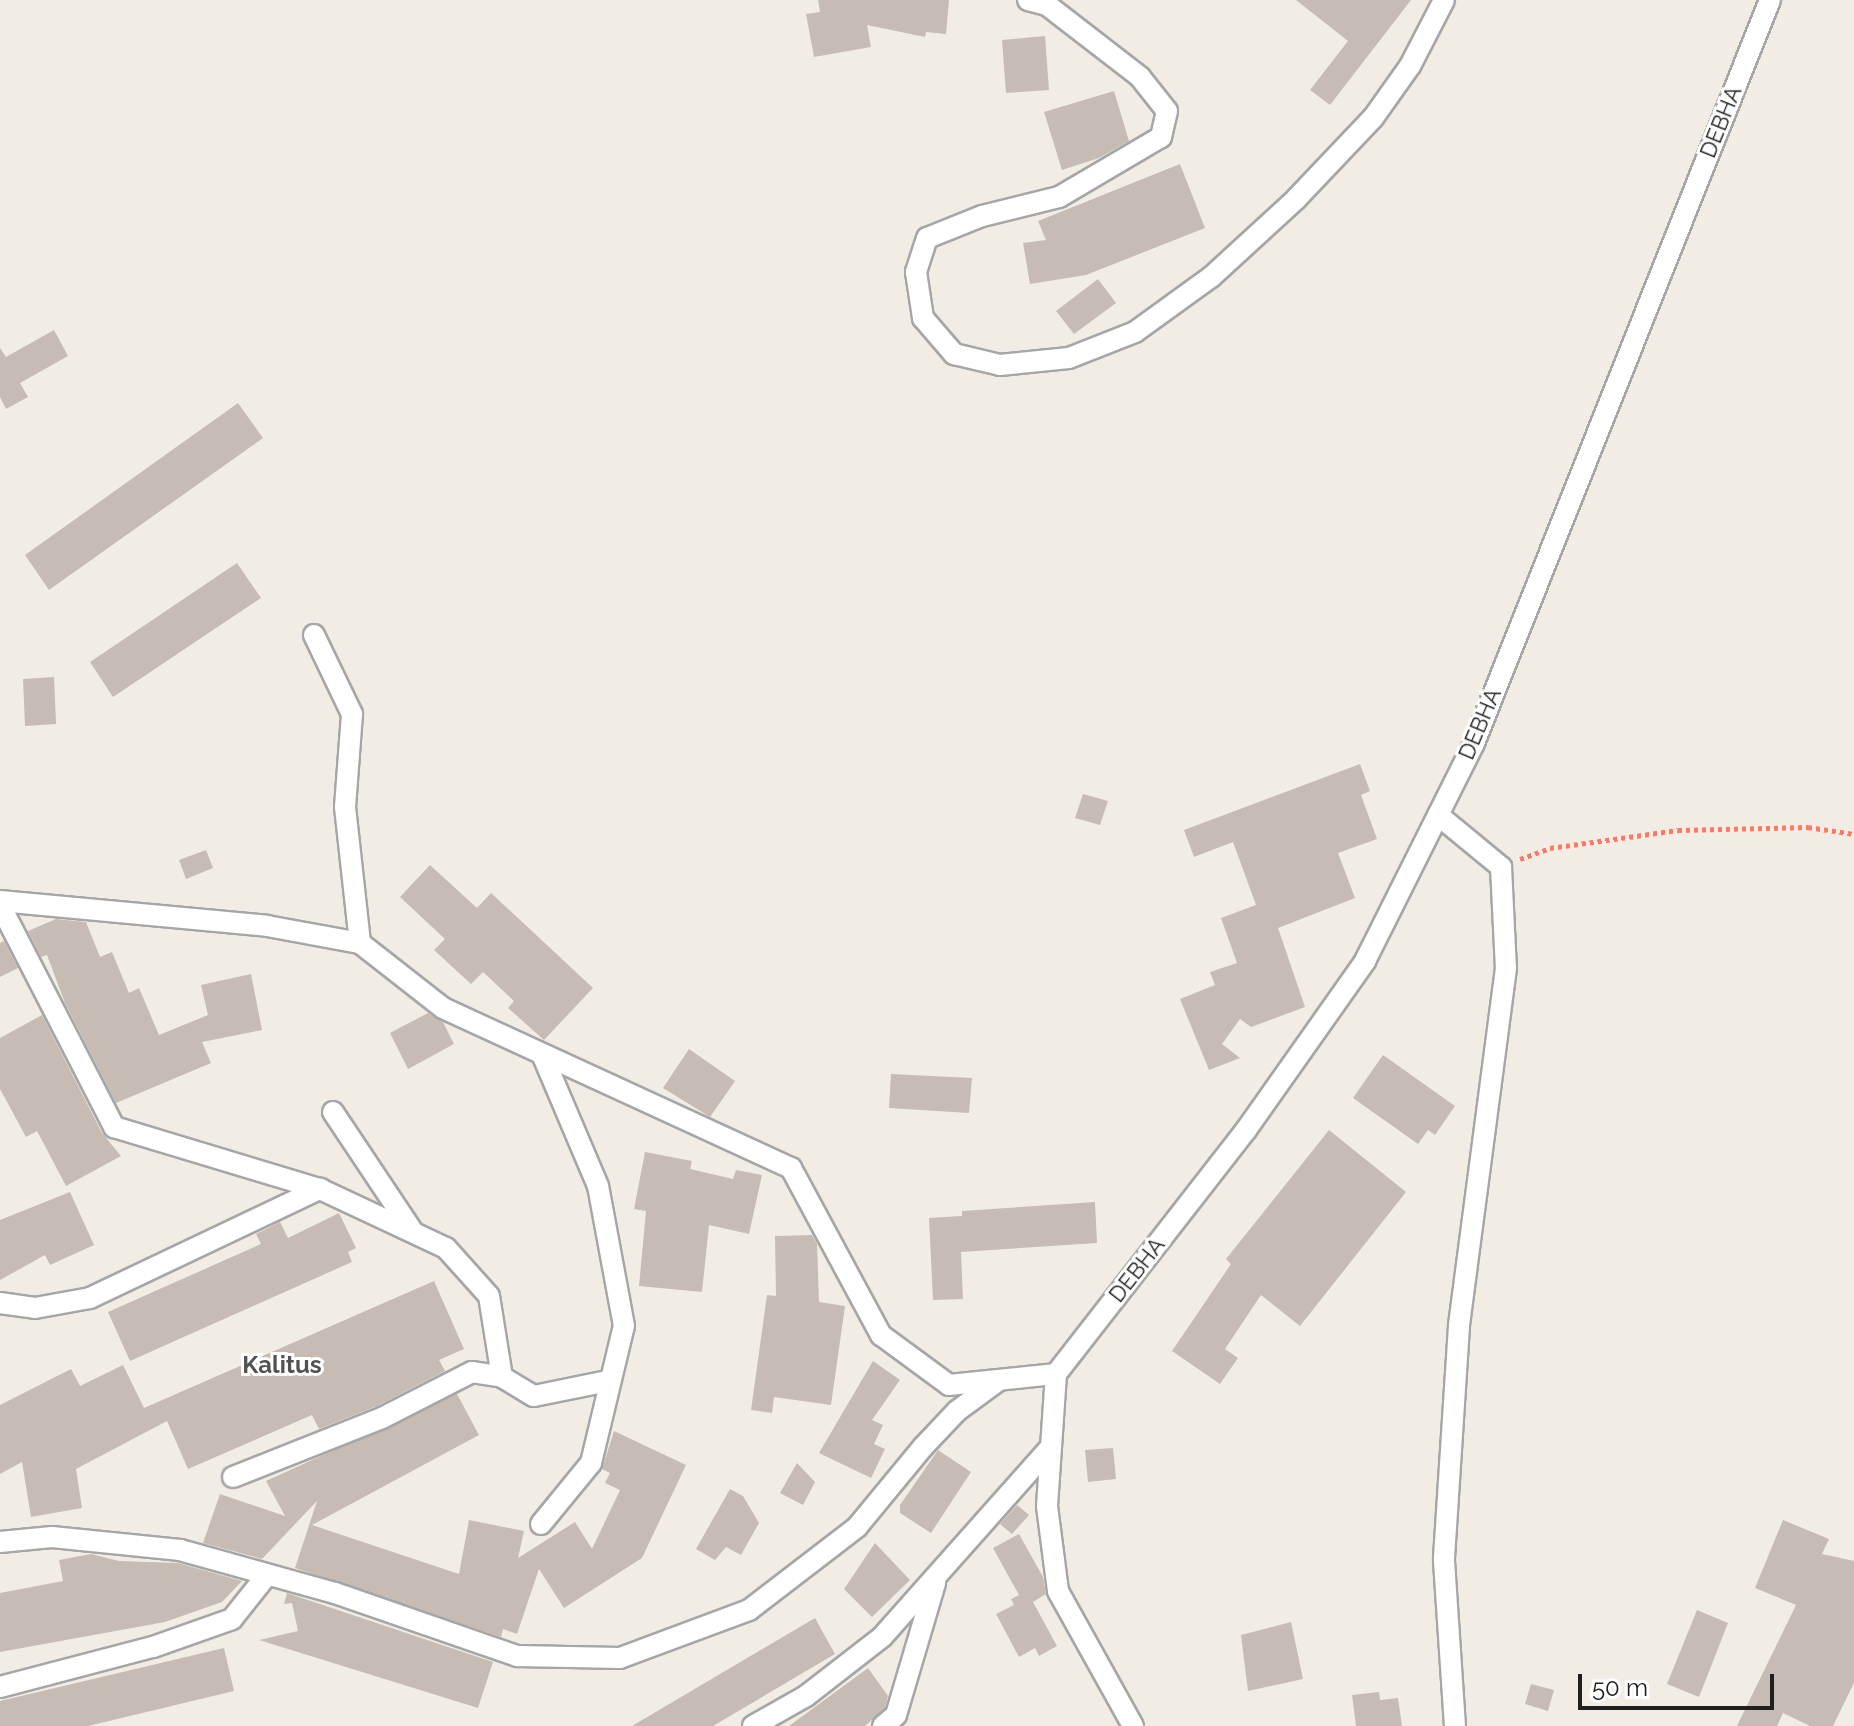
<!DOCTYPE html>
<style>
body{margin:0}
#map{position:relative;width:1854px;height:1726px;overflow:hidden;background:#f1ede5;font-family:Raleway,sans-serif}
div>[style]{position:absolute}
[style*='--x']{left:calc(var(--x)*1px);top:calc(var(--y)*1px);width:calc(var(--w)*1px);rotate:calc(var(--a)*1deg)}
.building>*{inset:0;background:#c6bcb4}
.path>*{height:5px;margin-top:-2.5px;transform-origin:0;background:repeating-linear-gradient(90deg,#ff7868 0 4px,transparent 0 8px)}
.roads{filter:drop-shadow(2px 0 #a6a6a6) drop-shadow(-2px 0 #a6a6a6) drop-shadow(0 2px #a6a6a6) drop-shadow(0 -2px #a6a6a6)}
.minor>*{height:20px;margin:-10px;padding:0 10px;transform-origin:10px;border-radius:10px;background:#fff}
span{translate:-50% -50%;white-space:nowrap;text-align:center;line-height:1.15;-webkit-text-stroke:6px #fff;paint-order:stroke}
.street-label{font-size:22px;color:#1f1f1f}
.neighbourhood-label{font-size:24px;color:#525252;font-weight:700}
.scale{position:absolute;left:1578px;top:1674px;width:196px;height:36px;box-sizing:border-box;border:4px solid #1f1f1f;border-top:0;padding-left:10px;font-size:24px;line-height:28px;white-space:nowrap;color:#1f1f1f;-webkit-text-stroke:6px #fff;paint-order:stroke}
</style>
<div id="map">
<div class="building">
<i style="clip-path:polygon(818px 0,949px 0,946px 34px,926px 32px,925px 37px,867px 25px,871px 47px,814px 57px,806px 14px,820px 12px)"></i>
<i style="clip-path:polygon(1296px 0,1411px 0,1330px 105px,1310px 90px,1348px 41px)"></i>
<i style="clip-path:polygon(1045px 36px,1049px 90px,1006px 93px,1002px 40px)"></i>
<i style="clip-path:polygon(1114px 91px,1129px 141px,1099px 158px,1062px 170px,1044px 112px)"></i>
<i style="clip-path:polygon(1180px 164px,1205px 228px,1086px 275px,1030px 284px,1023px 243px,1046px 240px,1038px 221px)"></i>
<i style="clip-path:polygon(1098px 279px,1116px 303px,1074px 334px,1056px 311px)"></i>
<i style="clip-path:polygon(54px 330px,68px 356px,20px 383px,28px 397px,6px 409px,0 397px,0 348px,6px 357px)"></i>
<i style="clip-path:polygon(238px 403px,263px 438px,49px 590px,25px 555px)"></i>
<i style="clip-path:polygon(237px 563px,261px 598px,113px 697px,90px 662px)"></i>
<i style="clip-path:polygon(54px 677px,56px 724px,25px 726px,23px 679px)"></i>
<i style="clip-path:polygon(1360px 764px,1370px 791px,1361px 795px,1377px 839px,1338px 853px,1355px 898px,1278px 928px,1305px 1007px,1251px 1027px,1240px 1019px,1222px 1044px,1240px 1058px,1209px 1070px,1180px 999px,1215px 985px,1210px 972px,1237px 963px,1221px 918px,1256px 905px,1233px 842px,1194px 857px,1184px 830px)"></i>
<i style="clip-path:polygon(1083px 794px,1108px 801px,1100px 825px,1075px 818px)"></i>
<i style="clip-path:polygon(206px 850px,213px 868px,186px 879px,179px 860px)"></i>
<i style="clip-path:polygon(430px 865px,477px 908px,491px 893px,593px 988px,544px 1040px,508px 1008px,514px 1001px,483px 972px,471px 984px,434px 950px,445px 939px,400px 897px)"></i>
<i style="clip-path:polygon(56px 919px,86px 922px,100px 957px,112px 952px,129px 993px,139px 988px,159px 1035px,208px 1015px,201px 985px,251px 974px,262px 1030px,202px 1042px,211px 1063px,116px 1103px,65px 1003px,47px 955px,41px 957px,28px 931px)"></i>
<i style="clip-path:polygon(4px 941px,18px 968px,0 977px,0 943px)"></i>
<i style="clip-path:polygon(428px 1013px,443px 1022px,454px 1044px,408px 1069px,390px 1033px)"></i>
<i style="clip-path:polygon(42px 1015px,102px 1133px,121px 1156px,66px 1186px,37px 1131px,26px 1137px,0 1089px,0 1038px)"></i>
<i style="clip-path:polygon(689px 1049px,735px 1081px,710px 1117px,663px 1088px)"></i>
<i style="clip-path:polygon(1383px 1055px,1455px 1106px,1435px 1135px,1428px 1130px,1418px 1144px,1353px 1098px)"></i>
<i style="clip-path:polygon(891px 1074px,972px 1078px,969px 1113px,889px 1108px)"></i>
<i style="clip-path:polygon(1329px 1130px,1406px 1192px,1300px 1326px,1261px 1295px,1225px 1349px,1238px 1358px,1220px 1384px,1172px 1351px,1231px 1264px,1226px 1259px)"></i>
<i style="clip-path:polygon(645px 1152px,692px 1161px,690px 1169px,733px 1179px,736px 1170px,762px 1175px,749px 1234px,709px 1225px,702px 1292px,639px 1286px,646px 1211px,634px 1209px)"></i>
<i style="clip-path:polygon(70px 1192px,94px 1245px,50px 1265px,45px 1255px,0 1280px,0 1220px)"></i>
<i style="clip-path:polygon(1095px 1202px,1097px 1243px,961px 1252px,963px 1299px,933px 1300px,929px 1218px,962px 1216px,962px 1211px)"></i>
<i style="clip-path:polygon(339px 1213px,356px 1248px,348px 1252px,352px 1262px,130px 1361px,108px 1312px,261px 1244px,256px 1234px,280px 1222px,288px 1238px)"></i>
<i style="clip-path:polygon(812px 1235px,817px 1244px,819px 1302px,845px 1306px,831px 1405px,774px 1397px,772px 1413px,751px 1410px,767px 1295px,776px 1296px,775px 1236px)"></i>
<i style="clip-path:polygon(434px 1281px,464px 1349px,439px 1360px,445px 1371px,377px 1406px,319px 1429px,312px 1415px,188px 1469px,167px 1421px,76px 1469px,82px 1508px,31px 1517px,22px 1462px,0 1474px,0 1405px,71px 1369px,80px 1386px,123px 1365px,144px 1408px)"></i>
<i style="clip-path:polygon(873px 1361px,900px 1380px,872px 1420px,883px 1425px,874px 1444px,885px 1449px,871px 1478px,819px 1453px)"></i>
<i style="clip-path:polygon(457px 1394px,479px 1435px,312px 1525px,459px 1574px,469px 1520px,524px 1531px,518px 1558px,575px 1522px,592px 1549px,620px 1490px,605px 1483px,610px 1473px,602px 1469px,614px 1431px,686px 1465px,642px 1558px,564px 1608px,539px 1569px,517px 1634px,503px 1629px,501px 1637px,295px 1568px,317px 1501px,262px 1559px,203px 1543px,220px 1494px,285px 1516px,266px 1481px)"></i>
<i style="clip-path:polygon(1113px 1448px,1116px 1479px,1088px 1482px,1085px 1450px)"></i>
<i style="clip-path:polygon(938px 1450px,971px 1472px,931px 1533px,900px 1513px,900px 1505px)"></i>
<i style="clip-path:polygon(797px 1463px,815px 1482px,803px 1505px,780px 1493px)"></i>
<i style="clip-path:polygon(730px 1489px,743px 1496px,759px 1523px,741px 1555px,726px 1547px,715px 1560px,696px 1549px)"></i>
<i style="clip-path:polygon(1017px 1505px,1029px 1515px,1012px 1534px,1000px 1524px)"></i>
<i style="clip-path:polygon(1783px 1520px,1829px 1539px,1822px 1554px,1854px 1561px,1854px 1683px,1833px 1726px,1810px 1726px,1783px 1713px,1777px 1726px,1737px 1726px,1796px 1605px,1755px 1588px)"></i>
<i style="clip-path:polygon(1019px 1534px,1043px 1577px,1046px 1594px,1033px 1602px,1057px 1646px,1039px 1656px,1035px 1648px,1019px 1657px,996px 1614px,1014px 1605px,1011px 1599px,1019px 1595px,993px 1548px)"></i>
<i style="clip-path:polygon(875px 1543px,910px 1580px,872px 1617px,844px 1589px)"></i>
<i style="clip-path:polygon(91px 1554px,119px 1561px,178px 1563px,242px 1581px,222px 1602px,165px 1622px,0 1652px,0 1593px,63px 1581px,59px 1560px)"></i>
<i style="clip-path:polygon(287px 1593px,493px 1662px,478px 1708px,259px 1640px,298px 1631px,292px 1603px,284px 1604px)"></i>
<i style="clip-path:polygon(1697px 1610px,1728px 1623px,1699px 1697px,1667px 1684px)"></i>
<i style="clip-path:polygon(815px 1618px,835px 1654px,713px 1726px,632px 1726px)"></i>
<i style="clip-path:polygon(1291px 1622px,1303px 1679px,1248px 1691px,1241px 1635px)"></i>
<i style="clip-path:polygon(224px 1648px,234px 1691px,88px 1726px,0 1726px,0 1701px)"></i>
<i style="clip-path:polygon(868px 1668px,888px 1696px,885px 1708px,865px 1726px,789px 1726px)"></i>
<i style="clip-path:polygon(1531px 1684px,1554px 1690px,1548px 1711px,1525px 1704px)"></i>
<i style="clip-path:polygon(1379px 1692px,1380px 1700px,1398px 1698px,1402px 1726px,1356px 1726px,1352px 1695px)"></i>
</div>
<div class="path">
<i style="--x:1520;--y:859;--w:32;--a:-20"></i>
<i style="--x:1550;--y:848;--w:129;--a:-8"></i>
<i style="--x:1678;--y:830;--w:130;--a:-1.3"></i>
<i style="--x:1808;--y:827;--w:47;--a:8.7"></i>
</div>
<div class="roads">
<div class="minor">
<i style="--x:1028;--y:0;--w:20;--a:15"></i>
<i style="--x:1047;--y:5;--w:118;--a:37.7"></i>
<i style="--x:1140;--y:77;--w:43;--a:51.5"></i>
<i style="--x:1167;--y:111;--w:27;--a:103"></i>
<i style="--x:1161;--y:137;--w:118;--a:149.5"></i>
<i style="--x:1059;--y:197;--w:79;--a:166.1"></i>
<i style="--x:982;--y:216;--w:59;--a:158.2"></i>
<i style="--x:927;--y:238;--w:36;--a:108"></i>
<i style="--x:916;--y:272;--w:47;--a:81.3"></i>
<i style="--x:923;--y:318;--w:48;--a:49.3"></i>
<i style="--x:954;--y:354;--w:47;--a:13.4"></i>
<i style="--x:1000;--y:365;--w:69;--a:-5.8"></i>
<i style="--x:1069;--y:358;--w:71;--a:-21.5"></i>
<i style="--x:1135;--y:332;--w:94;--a:-35.9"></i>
<i style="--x:1211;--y:277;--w:115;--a:-42.5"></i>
<i style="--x:1296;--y:199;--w:112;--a:-46.5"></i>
<i style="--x:1373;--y:118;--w:64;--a:-54.6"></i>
<i style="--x:1410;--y:66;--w:74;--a:-62.7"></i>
<i style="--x:314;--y:635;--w:88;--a:64.3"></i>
<i style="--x:352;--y:714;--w:93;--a:94.3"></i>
<i style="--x:345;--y:807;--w:137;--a:83.7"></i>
<i style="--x:1438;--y:815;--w:82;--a:39.5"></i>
<i style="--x:1501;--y:867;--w:101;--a:87.2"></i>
<i style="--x:1506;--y:968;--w:361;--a:97.5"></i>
<i style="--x:1459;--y:1326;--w:235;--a:93.7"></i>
<i style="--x:1444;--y:1561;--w:165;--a:86.2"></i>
<i style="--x:0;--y:901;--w:268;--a:5.3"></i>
<i style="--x:267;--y:926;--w:95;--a:10.4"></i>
<i style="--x:360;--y:943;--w:105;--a:38.1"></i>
<i style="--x:443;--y:1008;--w:383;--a:24.7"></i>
<i style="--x:791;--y:1168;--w:190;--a:61.7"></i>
<i style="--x:881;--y:1335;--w:84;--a:36.3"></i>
<i style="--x:949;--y:1385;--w:108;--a:-5.9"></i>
<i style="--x:0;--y:905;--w:250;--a:62.8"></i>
<i style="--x:114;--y:1127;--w:215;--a:16.8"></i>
<i style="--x:320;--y:1189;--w:139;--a:25.1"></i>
<i style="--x:446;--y:1248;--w:64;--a:48.1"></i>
<i style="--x:489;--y:1296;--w:82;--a:80.9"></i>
<i style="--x:502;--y:1377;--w:37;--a:31"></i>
<i style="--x:534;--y:1396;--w:76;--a:-11.5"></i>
<i style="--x:333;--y:1112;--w:144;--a:56.3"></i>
<i style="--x:0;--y:1303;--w:35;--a:8"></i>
<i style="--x:35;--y:1308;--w:56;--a:-10.3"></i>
<i style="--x:90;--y:1298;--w:255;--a:-25.4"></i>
<i style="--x:233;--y:1477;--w:160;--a:-21.6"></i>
<i style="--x:382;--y:1418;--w:101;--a:-27.1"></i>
<i style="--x:472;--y:1372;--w:30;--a:9"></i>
<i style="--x:541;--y:1524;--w:79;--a:-50.7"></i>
<i style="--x:591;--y:1463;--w:141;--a:-76.5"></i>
<i style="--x:624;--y:1326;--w:142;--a:-100.5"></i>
<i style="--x:598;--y:1186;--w:143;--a:-113"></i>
<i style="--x:0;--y:1542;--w:52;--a:-5.5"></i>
<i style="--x:52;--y:1537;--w:129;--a:5.8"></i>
<i style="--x:180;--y:1550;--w:161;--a:15.5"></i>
<i style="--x:335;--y:1593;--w:193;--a:19.1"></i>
<i style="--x:517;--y:1656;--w:103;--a:1.1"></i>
<i style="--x:620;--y:1658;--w:138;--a:-20.4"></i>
<i style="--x:749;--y:1610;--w:136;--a:-37.5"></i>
<i style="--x:857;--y:1527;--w:104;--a:-50.5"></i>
<i style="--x:923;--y:1447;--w:50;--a:-46.6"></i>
<i style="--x:957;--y:1411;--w:52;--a:-36.4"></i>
<i style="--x:0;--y:1687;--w:158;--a:-14.7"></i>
<i style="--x:153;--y:1647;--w:84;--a:-19.5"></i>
<i style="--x:232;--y:1619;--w:56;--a:-51.5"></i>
<i style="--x:753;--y:1726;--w:61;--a:-29.5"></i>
<i style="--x:806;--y:1696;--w:96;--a:-37.8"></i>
<i style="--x:882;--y:1637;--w:250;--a:-48.4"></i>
<i style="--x:883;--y:1726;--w:17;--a:-40"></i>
<i style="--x:896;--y:1715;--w:138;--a:-73.5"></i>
<i style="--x:1133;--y:1726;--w:154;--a:-119.1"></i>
<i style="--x:1058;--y:1591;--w:86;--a:-97.4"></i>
<i style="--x:1047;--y:1506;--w:132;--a:-86.1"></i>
<i style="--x:1056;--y:1374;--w:309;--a:-52.1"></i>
<i style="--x:1246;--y:1130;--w:207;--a:-54.8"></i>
<i style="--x:1365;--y:961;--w:244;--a:-63.4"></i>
<i style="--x:1474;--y:743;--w:800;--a:-68.28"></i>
</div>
</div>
<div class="street-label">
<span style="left:1721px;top:122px;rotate:-68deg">DEBHA</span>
<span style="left:1480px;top:724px;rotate:-67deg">DEBHA</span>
<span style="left:1137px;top:1270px;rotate:-52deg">DEBHA</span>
</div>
<div class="neighbourhood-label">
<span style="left:282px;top:1365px">Kalitus</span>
</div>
<div class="scale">50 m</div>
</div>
